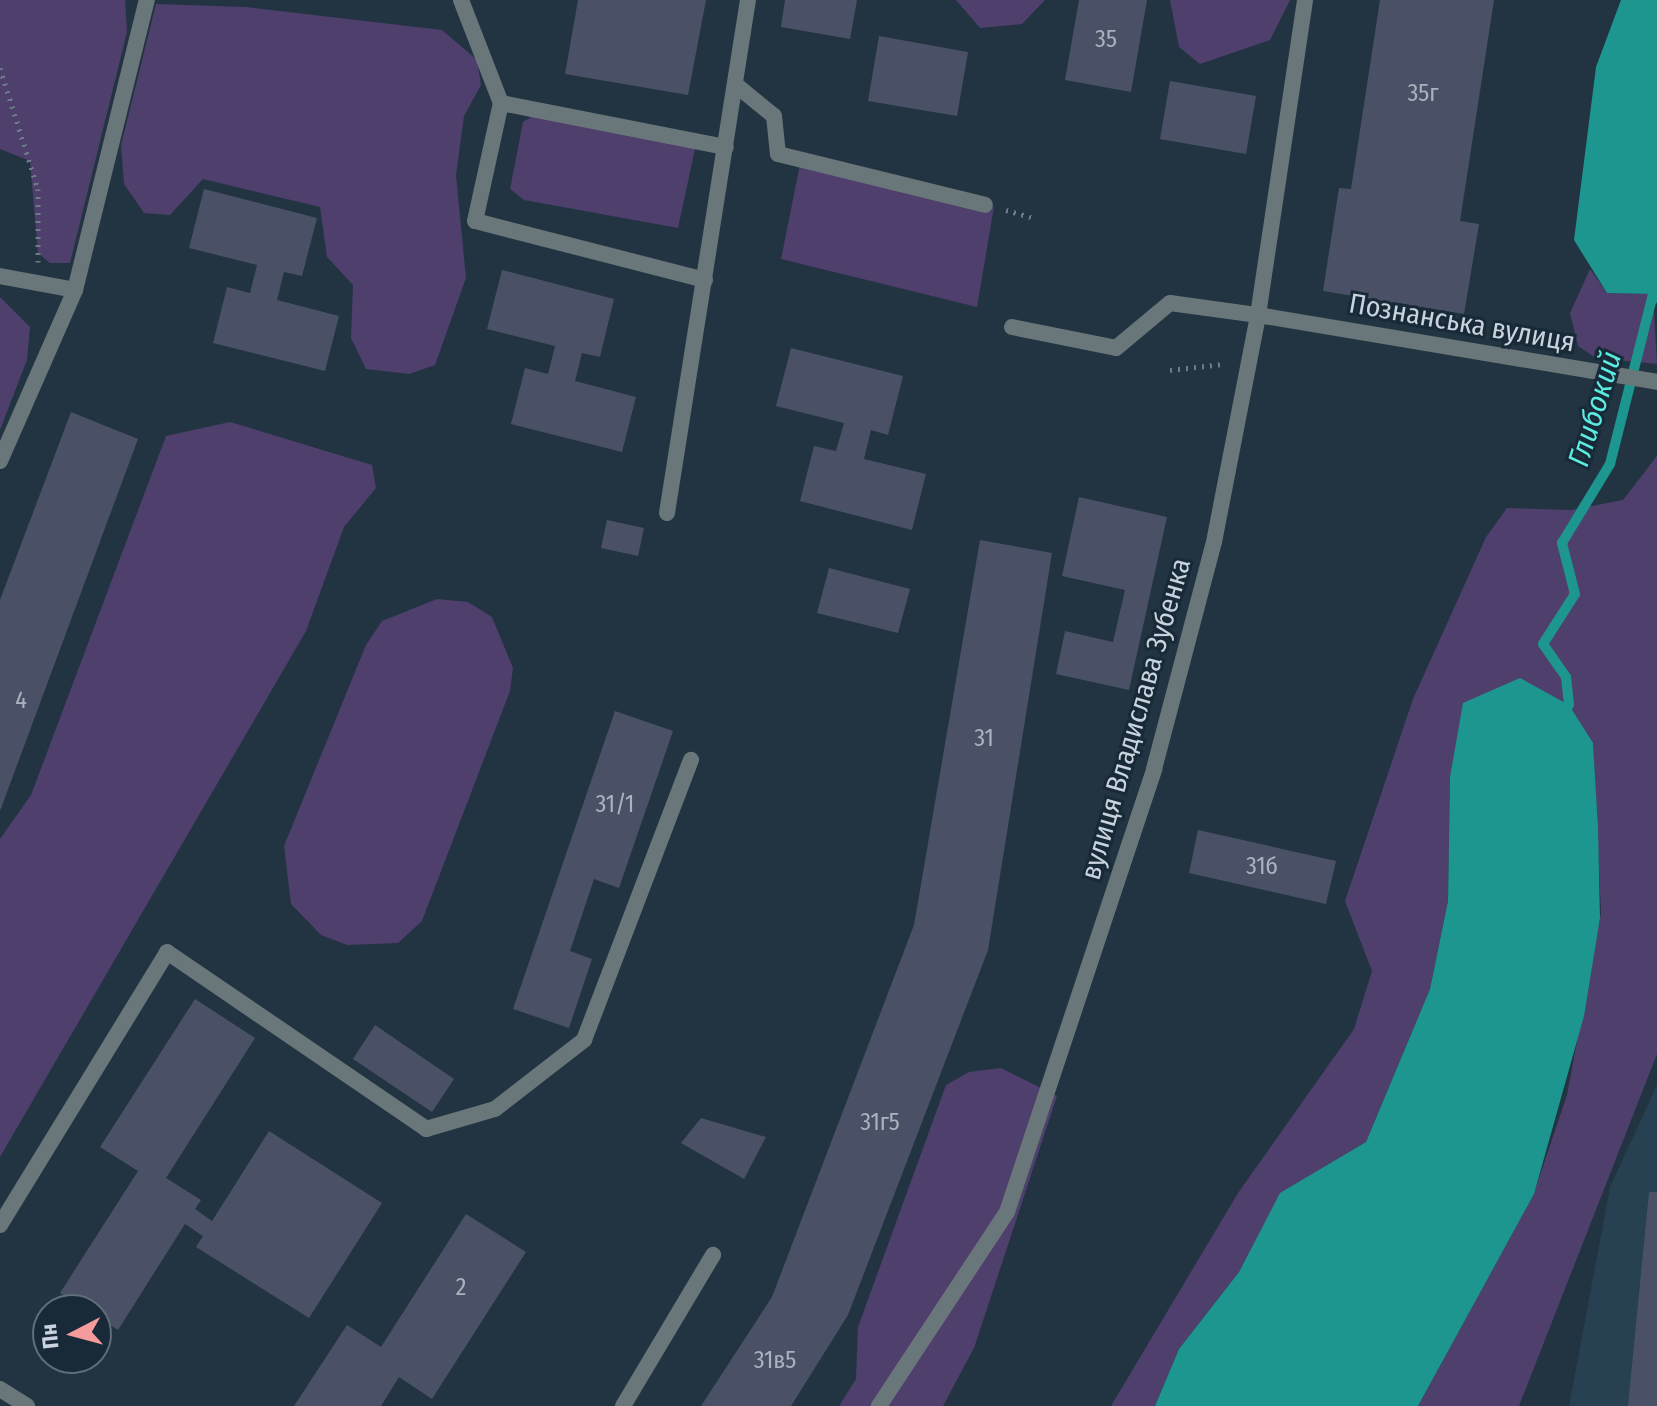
<!DOCTYPE html>
<meta charset="utf-8">
<style>
body{margin:0}
#map{position:relative;width:1657px;height:1406px;overflow:hidden;background:#223442;font-family:"Fira Sans Condensed",sans-serif}
div>[style]{position:absolute}
[style*='--x']{left:calc(var(--x)*1px);top:calc(var(--y)*1px);width:calc(var(--w)*1px);rotate:calc(var(--a)*1deg)}
.built>*{inset:0;background:#274052}
.green>*{inset:0;background:#4e3f6c}
.water>*{inset:0;background:#1d968f}
.stream>*{height:10px;margin:-5px;padding:0 5px;transform-origin:5px;border-radius:5px;background:#1d968f}
.building>*{inset:0;background:#4a5166}
.path>*{height:5px;margin-top:-2.5px;transform-origin:0;background:repeating-linear-gradient(90deg,#6d7c88 0 2px,transparent 0 8px)}
.service>*{height:16px;margin:-8px;padding:0 8px;transform-origin:8px;border-radius:8px;background:#6a777a}
.minor>*{height:16px;margin:-8px;padding:0 8px;transform-origin:8px;border-radius:8px;background:#6a777a}
.tertiary>*{height:16px;margin:-8px;padding:0 8px;transform-origin:8px;border-radius:8px;background:#6a777a}
span{translate:-50% -50%;white-space:nowrap;text-align:center;line-height:1.15;-webkit-text-stroke:6px #182a38;paint-order:stroke}
.number-label{font-size:24px;color:#a9b2bf}
.number-label span{-webkit-text-stroke-width:0}
.street-label{font-size:28px;color:#c9d3dd}
.water-label{font-size:30px;color:#5bebe1;font-style:italic}
.north{position:absolute;left:32px;top:1294px;width:80px;height:80px;box-sizing:border-box;background:#182a38;border:2px solid #5f6e7a;border-radius:50%;rotate:264deg;font-size:22px;font-weight:700;line-height:32px;text-align:center;color:#c9d3dd}
.north::after{content:'';display:block;margin:auto;width:28px;height:36px;background:#f59b9b;clip-path:polygon(50% 0,100% 100%,50% 72%,0 100%)}
</style>
<div id="map">
<div class="built">
<i style="clip-path:polygon(1657px 1085px,1657px 1406px,1569px 1406px,1610px 1187px)"></i>
</div>
<div class="green">
<i style="clip-path:polygon(0 0,125px 0,127px 32px,70px 263px,50px 263px,38px 253px,30px 161px,0 149px)"></i>
<i style="clip-path:polygon(956px 0,1045px 0,1022px 24px,980px 28px)"></i>
<i style="clip-path:polygon(1170px 0,1290px 0,1270px 40px,1200px 64px,1179px 47px)"></i>
<i style="clip-path:polygon(156px 4px,246px 7px,442px 30px,477px 60px,481px 85px,464px 116px,456px 175px,466px 278px,435px 365px,409px 374px,366px 369px,351px 338px,353px 285px,327px 257px,320px 207px,203px 179px,170px 215px,144px 213px,124px 184px,121px 145px)"></i>
<i style="clip-path:polygon(533px 116px,689px 144px,695px 149px,678px 228px,524px 200px,510px 189px,523px 122px)"></i>
<i style="clip-path:polygon(801px 159px,994px 207px,977px 307px,781px 259px)"></i>
<i style="clip-path:polygon(1590px 269px,1607px 293px,1653px 294px,1657px 364px,1596px 358px,1578px 346px,1570px 313px)"></i>
<i style="clip-path:polygon(0 297px,30px 327px,27px 360px,0 430px)"></i>
<i style="clip-path:polygon(230px 422px,372px 465px,376px 488px,344px 527px,306px 631px,0 1157px,0 839px,31px 795px,166px 436px)"></i>
<i style="clip-path:polygon(1657px 456px,1657px 1054px,1519px 1406px,1418px 1406px,1534px 1193px,1567px 1095px,1601px 913px,1593px 743px,1450px 777px,1448px 901px,1430px 989px,1366px 1142px,1280px 1194px,1239px 1272px,1179px 1349px,1155px 1406px,1111px 1406px,1238px 1193px,1354px 1029px,1372px 971px,1345px 901px,1413px 699px,1486px 537px,1507px 508px,1571px 510px,1623px 500px)"></i>
<i style="clip-path:polygon(437px 599px,468px 602px,492px 617px,513px 668px,510px 691px,422px 921px,398px 943px,347px 945px,321px 935px,291px 904px,284px 846px,366px 645px,382px 621px)"></i>
<i style="clip-path:polygon(1001px 1068px,1057px 1096px,974px 1348px,943px 1406px,839px 1406px,856px 1379px,858px 1327px,946px 1085px,969px 1072px)"></i>
</div>
<div class="water">
<i style="clip-path:polygon(1621px 0,1657px 0,1657px 304px,1652px 294px,1607px 293px,1574px 240px,1596px 67px)"></i>
<i style="clip-path:polygon(1520px 678px,1569px 705px,1593px 743px,1598px 828px,1600px 918px,1584px 1016px,1534px 1194px,1418px 1406px,1155px 1406px,1179px 1349px,1239px 1272px,1280px 1193px,1366px 1142px,1430px 989px,1448px 901px,1450px 777px,1463px 703px)"></i>
</div>
<div class="stream">
<i style="--x:1569;--y:705;--w:28;--a:-96"></i>
<i style="--x:1566;--y:677;--w:40;--a:-124.9"></i>
<i style="--x:1543;--y:644;--w:59;--a:-57.4"></i>
<i style="--x:1575;--y:594;--w:53;--a:-104.3"></i>
<i style="--x:1562;--y:543;--w:92;--a:-58.7"></i>
<i style="--x:1610;--y:464;--w:175;--a:-75.8"></i>
</div>
<div class="building">
<i style="clip-path:polygon(578px 0,706px 0,688px 95px,565px 74px)"></i>
<i style="clip-path:polygon(785px 0,857px 0,850px 39px,781px 27px)"></i>
<i style="clip-path:polygon(1079px 0,1147px 0,1131px 92px,1065px 80px)"></i>
<i style="clip-path:polygon(1380px 0,1494px 0,1460px 221px,1479px 224px,1464px 314px,1323px 291px,1339px 188px,1351px 189px)"></i>
<i style="clip-path:polygon(879px 36px,968px 52px,957px 116px,868px 101px)"></i>
<i style="clip-path:polygon(1170px 81px,1256px 96px,1246px 154px,1160px 139px)"></i>
<i style="clip-path:polygon(204px 189px,317px 218px,302px 276px,284px 272px,277px 300px,339px 316px,325px 371px,213px 343px,227px 287px,250px 293px,257px 265px,189px 248px)"></i>
<i style="clip-path:polygon(502px 270px,614px 299px,600px 357px,582px 353px,575px 381px,636px 397px,622px 452px,511px 424px,525px 368px,548px 374px,555px 346px,487px 329px)"></i>
<i style="clip-path:polygon(791px 348px,903px 376px,888px 435px,871px 430px,864px 459px,926px 474px,912px 530px,800px 501px,814px 446px,836px 451px,844px 423px,776px 406px)"></i>
<i style="clip-path:polygon(71px 412px,138px 439px,0 811px,0 600px)"></i>
<i style="clip-path:polygon(1079px 497px,1167px 517px,1129px 690px,1056px 674px,1065px 631px,1113px 642px,1125px 590px,1062px 576px)"></i>
<i style="clip-path:polygon(607px 520px,644px 528px,638px 556px,601px 548px)"></i>
<i style="clip-path:polygon(980px 540px,1052px 553px,988px 950px,848px 1315px,791px 1406px,701px 1406px,772px 1297px,914px 925px)"></i>
<i style="clip-path:polygon(829px 568px,910px 589px,898px 633px,817px 613px)"></i>
<i style="clip-path:polygon(615px 711px,673px 731px,619px 888px,594px 879px,570px 951px,592px 959px,569px 1028px,513px 1009px)"></i>
<i style="clip-path:polygon(1198px 830px,1336px 861px,1326px 904px,1189px 873px)"></i>
<i style="clip-path:polygon(195px 999px,255px 1038px,166px 1178px,201px 1200px,195px 1209px,212px 1221px,269px 1131px,382px 1203px,309px 1318px,196px 1247px,203px 1236px,185px 1224px,118px 1330px,60px 1293px,138px 1171px,100px 1147px)"></i>
<i style="clip-path:polygon(375px 1025px,454px 1079px,432px 1112px,353px 1059px)"></i>
<i style="clip-path:polygon(701px 1118px,766px 1137px,744px 1179px,681px 1143px)"></i>
<i style="clip-path:polygon(1649px 1192px,1657px 1192px,1657px 1406px,1628px 1406px)"></i>
<i style="clip-path:polygon(466px 1214px,526px 1252px,432px 1399px,399px 1377px,381px 1406px,294px 1406px,347px 1325px,381px 1347px)"></i>
</div>
<div class="path">
<i style="--x:0;--y:68;--w:127;--a:72.6"></i>
<i style="--x:38;--y:189;--w:73;--a:90"></i>
<i style="--x:1006;--y:210;--w:26;--a:16"></i>
<i style="--x:1170;--y:370;--w:53;--a:-6.5"></i>
</div>
<div class="service">
<i style="--x:461;--y:0;--w:110;--a:68.8"></i>
<i style="--x:736;--y:85;--w:49;--a:39.2"></i>
<i style="--x:774;--y:116;--w:38;--a:84"></i>
<i style="--x:778;--y:154;--w:213;--a:13.8"></i>
<i style="--x:0;--y:276;--w:76;--a:10.6"></i>
<i style="--x:705;--y:280;--w:237;--a:-165.6"></i>
<i style="--x:475;--y:221;--w:121;--a:-77.6"></i>
<i style="--x:501;--y:103;--w:229;--a:11.1"></i>
<i style="--x:1012;--y:327;--w:106;--a:11.4"></i>
<i style="--x:1116;--y:348;--w:70;--a:-39.8"></i>
<i style="--x:1170;--y:303;--w:89;--a:7.8"></i>
<i style="--x:0;--y:461;--w:187;--a:-66.3"></i>
<i style="--x:75;--y:290;--w:299;--a:-76.1"></i>
<i style="--x:667;--y:513;--w:519;--a:-81.03"></i>
<i style="--x:0;--y:1225;--w:320;--a:-58.5"></i>
<i style="--x:167;--y:952;--w:314;--a:34.3"></i>
<i style="--x:426;--y:1129;--w:72;--a:-16.2"></i>
<i style="--x:495;--y:1109;--w:113;--a:-37.8"></i>
<i style="--x:584;--y:1040;--w:300;--a:-69.1"></i>
<i style="--x:623;--y:1406;--w:176;--a:-59.2"></i>
</div>
<div class="minor">
<i style="--x:1258;--y:315;--w:318;--a:-81.5"></i>
</div>
<div class="tertiary">
<i style="--x:0;--y:1389;--w:32;--a:32"></i>
<i style="--x:879;--y:1406;--w:232;--a:-56.6"></i>
<i style="--x:1007;--y:1212;--w:467;--a:-71.6"></i>
<i style="--x:1154;--y:769;--w:235;--a:-75.2"></i>
<i style="--x:1214;--y:542;--w:231;--a:-79"></i>
<i style="--x:1258;--y:315;--w:405;--a:9.5"></i>
</div>
<div class="number-label">
<span style="left:1106px;top:40px">35</span>
<span style="left:1423px;top:94px">35г</span>
<span style="left:21px;top:701px">4</span>
<span style="left:984px;top:739px">31</span>
<span style="left:615px;top:805px">31/1</span>
<span style="left:1262px;top:867px">31б</span>
<span style="left:880px;top:1123px">31г5</span>
<span style="left:461px;top:1288px">2</span>
<span style="left:775px;top:1361px">31в5</span>
</div>
<div class="street-label">
<span style="left:1462px;top:323px;rotate:10deg">Познанська вулиця</span>
<span style="left:1136px;top:719px;rotate:-74deg">вулиця Владислава Зубенка</span>
</div>
<div class="water-label">
<span style="left:1595px;top:409px;rotate:-73deg">Глибокий</span>
</div>
<div class="north">Пн</div>
</div>
